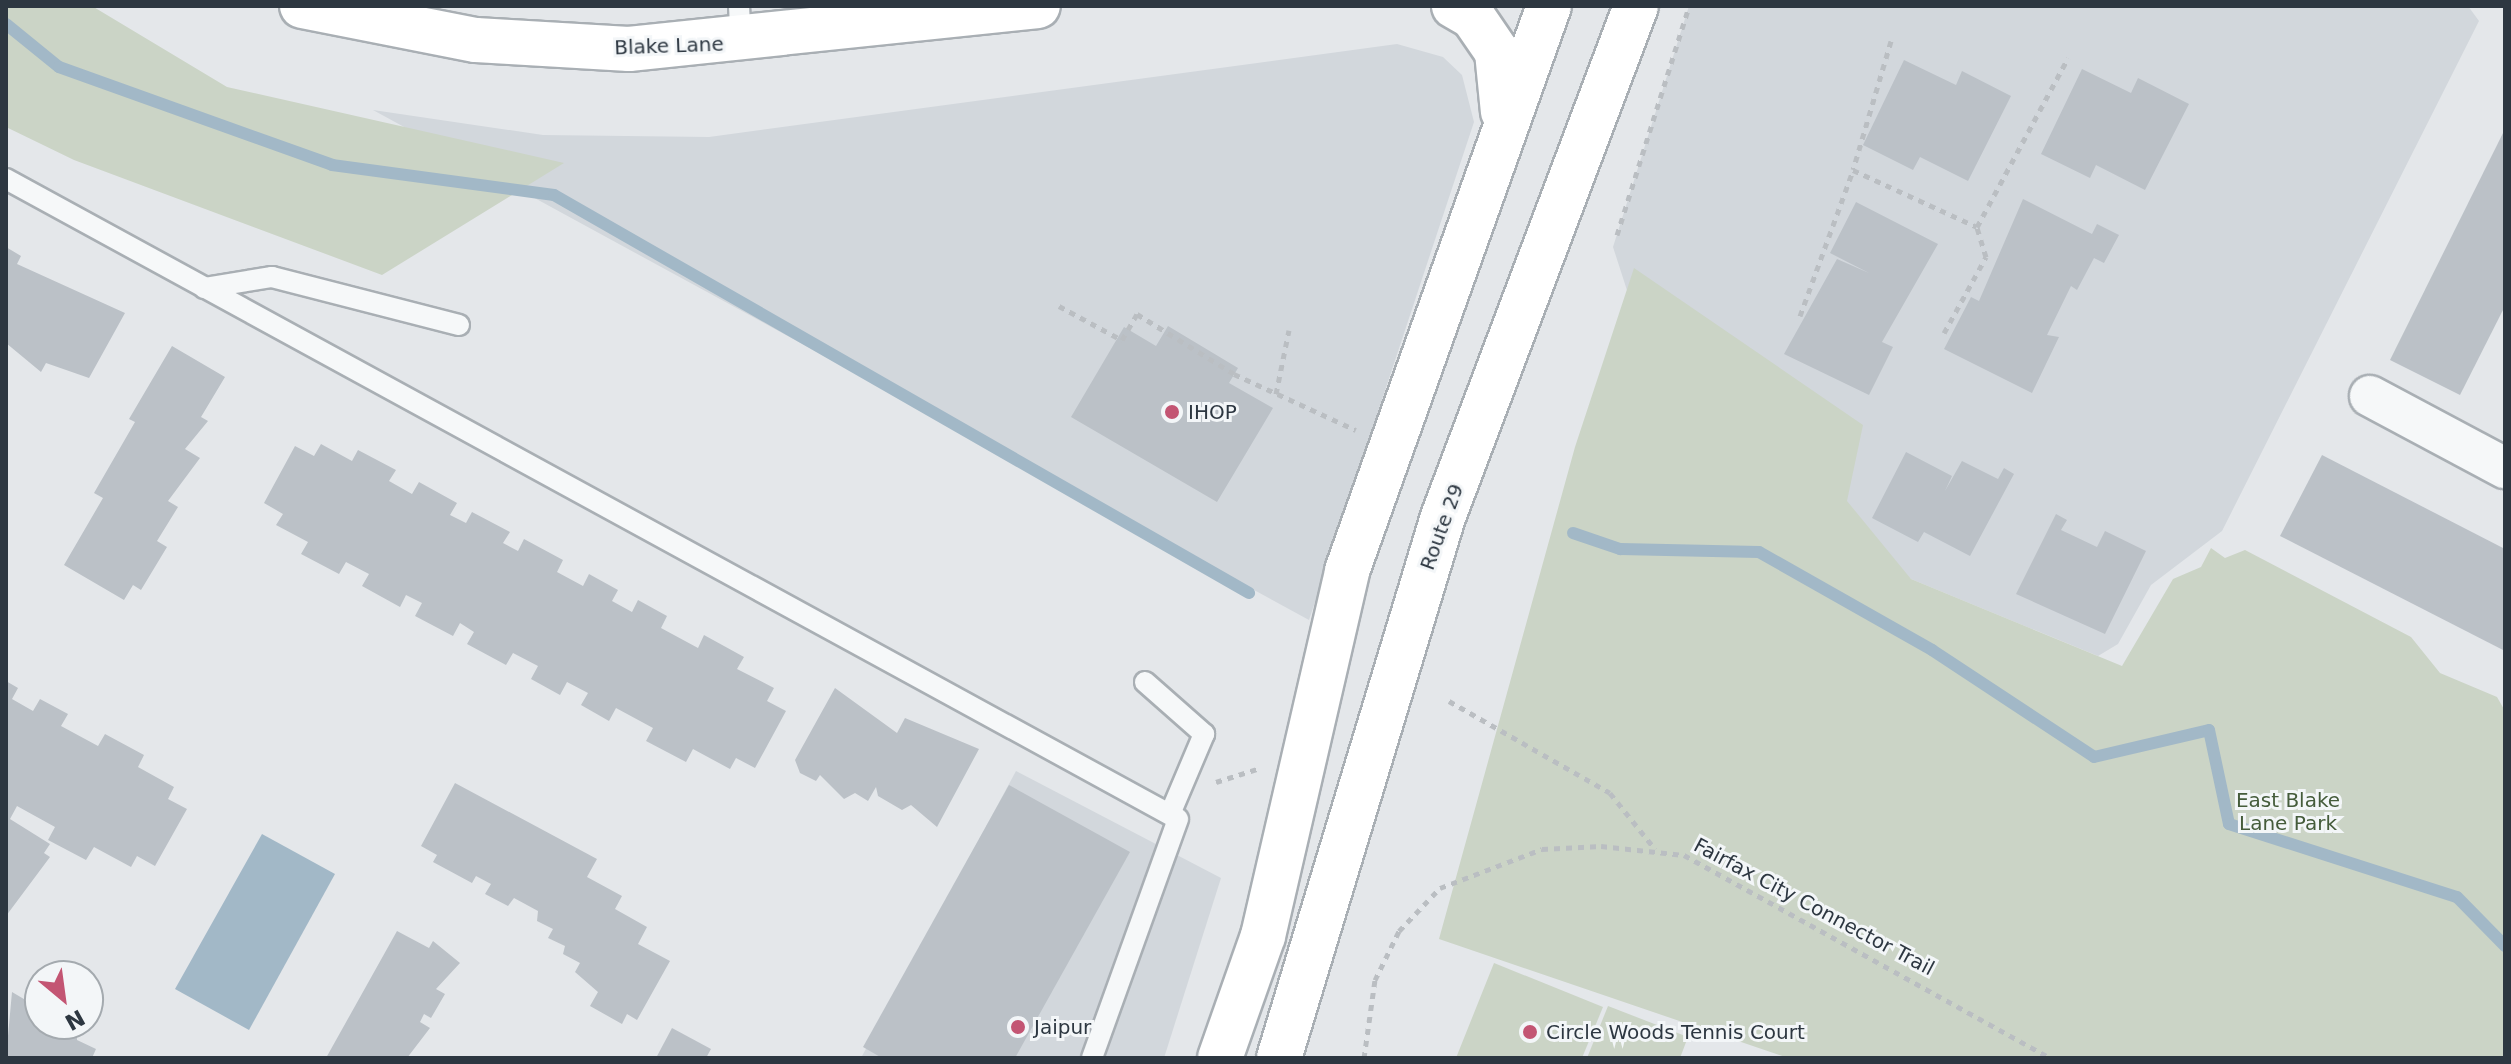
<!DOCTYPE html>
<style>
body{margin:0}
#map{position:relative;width:2511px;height:1064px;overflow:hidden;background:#e4e7ea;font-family:"DejaVu Sans",sans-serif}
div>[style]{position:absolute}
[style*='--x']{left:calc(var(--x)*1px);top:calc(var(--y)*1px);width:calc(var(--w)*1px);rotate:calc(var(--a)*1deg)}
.built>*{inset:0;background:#d2d7dc}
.green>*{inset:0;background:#cbd4c6}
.water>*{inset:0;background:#a2b8c7}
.stream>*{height:12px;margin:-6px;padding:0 6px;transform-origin:6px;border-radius:6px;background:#a2b8c7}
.building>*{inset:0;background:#bbc1c7}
.path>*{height:5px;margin-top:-2.5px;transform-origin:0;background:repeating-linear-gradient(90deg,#babec2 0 6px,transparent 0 12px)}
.roads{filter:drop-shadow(2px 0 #a9afb4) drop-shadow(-2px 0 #a9afb4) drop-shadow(0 2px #a9afb4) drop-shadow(0 -2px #a9afb4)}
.service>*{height:20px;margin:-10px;padding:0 10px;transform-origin:10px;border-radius:10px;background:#f6f8f9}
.minor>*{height:40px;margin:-20px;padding:0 20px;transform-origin:20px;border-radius:20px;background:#f6f8f9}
.secondary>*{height:44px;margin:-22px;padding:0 22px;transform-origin:22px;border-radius:22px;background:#fff}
.primary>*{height:44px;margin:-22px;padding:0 22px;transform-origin:22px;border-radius:22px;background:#fff}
.dots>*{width:22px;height:22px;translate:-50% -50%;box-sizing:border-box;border:4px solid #f3f6f8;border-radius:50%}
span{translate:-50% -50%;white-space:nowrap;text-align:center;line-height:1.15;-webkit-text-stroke:6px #f3f6f8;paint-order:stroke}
.street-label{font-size:20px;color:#2d3741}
.poi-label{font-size:20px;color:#2d3741}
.left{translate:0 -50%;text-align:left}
.park-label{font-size:20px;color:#455c3b}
.frame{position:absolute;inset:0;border:8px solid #2d3741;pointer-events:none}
.north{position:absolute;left:24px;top:960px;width:80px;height:80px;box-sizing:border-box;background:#f3f6f8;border:2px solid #a4aaaf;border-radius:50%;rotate:151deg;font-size:22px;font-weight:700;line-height:32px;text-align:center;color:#2d3741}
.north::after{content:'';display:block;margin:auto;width:28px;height:36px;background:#c35573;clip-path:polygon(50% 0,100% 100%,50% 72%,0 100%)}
</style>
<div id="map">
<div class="built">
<i style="clip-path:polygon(1689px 6px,2468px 6px,2479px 21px,2222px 531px,2151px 585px,2118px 644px,2098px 656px,1911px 579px,1679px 451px,1613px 247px)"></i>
<i style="clip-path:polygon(1397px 44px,1443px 57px,1462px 75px,1474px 122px,1309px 620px,373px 110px,543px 135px,709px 137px)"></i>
<i style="clip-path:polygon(1016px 771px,1221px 878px,1164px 1058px,861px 1058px)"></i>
</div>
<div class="green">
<i style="clip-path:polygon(6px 6px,92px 6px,227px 87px,564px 163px,382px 275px,74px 160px,6px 127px)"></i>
<i style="clip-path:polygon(1634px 268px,1863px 425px,1847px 501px,1911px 579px,2122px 666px,2173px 579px,2201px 567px,2211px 548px,2225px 558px,2245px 550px,2411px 637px,2440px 673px,2497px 697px,2505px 711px,2505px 1058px,1788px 1058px,1439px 939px,1575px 447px)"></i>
<i style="clip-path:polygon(1494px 963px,1603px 1007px,1582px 1058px,1456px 1058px)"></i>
<i style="clip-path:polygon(1608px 1006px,1688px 1037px,1680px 1058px,1587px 1058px)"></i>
</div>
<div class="water">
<i style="clip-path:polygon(262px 834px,335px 874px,249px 1030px,175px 989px)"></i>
</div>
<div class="stream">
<i style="--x:6;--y:24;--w:68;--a:39.1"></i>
<i style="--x:59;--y:67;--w:290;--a:19.7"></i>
<i style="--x:332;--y:165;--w:224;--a:7.7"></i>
<i style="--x:554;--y:195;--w:801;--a:29.8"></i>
<i style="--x:1573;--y:533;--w:50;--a:18.8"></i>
<i style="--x:1620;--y:549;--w:139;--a:1.2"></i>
<i style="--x:1759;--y:552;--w:199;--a:29.5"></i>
<i style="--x:1932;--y:650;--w:194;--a:33.4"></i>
<i style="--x:2094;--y:757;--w:118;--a:-13.2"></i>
<i style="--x:2209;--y:730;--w:96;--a:78"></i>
<i style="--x:2229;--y:824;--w:239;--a:17.8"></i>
<i style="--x:2457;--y:897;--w:69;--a:45.6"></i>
</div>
<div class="building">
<i style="clip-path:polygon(1904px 60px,1956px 85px,1962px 71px,2011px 96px,1968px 181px,1920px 157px,1913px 170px,1863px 145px)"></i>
<i style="clip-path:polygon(2082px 69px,2131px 93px,2138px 78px,2189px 104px,2145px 190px,2096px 165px,2090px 178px,2041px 154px)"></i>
<i style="clip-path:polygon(2505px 129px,2505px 306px,2460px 395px,2390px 360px)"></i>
<i style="clip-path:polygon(2023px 199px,2092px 234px,2097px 224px,2119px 235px,2104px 263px,2094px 258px,2077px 290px,2071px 286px,2047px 335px,2059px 337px,2032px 393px,1944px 349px,1971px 297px,1979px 301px)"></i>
<i style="clip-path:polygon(1856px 202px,1938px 244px,1882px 342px,1893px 347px,1869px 395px,1784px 354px,1837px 259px,1869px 273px,1830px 253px)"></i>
<i style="clip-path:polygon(6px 247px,21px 256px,17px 264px,125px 313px,89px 378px,46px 363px,41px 372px,6px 343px)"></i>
<i style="clip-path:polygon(1168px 326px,1238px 368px,1229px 383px,1273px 408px,1217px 502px,1071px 417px,1124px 327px,1156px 346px)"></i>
<i style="clip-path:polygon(172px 346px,225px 377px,201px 417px,208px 421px,185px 449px,200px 458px,168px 501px,178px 507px,157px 541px,167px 547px,141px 590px,133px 585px,124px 600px,64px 565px,103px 498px,94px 493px,135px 422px,129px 419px)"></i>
<i style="clip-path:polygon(321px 444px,352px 461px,358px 450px,396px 470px,389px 481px,412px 494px,419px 482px,457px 503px,450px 515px,466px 523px,472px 512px,510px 532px,503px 543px,518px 551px,524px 539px,563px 560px,557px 572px,583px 586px,589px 574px,618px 590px,612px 601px,632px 612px,638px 600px,667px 616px,661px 628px,698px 648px,704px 635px,744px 657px,737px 669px,774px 688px,767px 701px,786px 711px,755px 768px,736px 758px,730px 769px,693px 749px,686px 762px,646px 741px,653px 728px,616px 708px,609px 721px,581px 705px,588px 693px,567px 682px,560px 695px,531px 679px,538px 666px,513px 653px,506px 665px,467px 644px,474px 632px,460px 623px,453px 636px,415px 616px,422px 603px,406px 595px,400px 607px,362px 586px,369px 574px,346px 562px,339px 574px,301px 554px,308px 542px,276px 525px,283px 514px,264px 503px,295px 446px,314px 456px)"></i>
<i style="clip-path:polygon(1906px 452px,1952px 476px,1945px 491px,1962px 461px,1998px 479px,2004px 468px,2014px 474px,1970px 556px,1924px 532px,1918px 542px,1872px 518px)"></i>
<i style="clip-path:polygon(2322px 455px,2505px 549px,2505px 651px,2280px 536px)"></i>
<i style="clip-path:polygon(2056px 514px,2067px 520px,2061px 530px,2097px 547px,2105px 531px,2146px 551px,2105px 634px,2016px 594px)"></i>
<i style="clip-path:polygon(6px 681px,18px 688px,12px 699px,33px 711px,40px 699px,68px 714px,61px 726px,98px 746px,105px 734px,144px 755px,138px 767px,174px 787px,168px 799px,187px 809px,155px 866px,137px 856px,131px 867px,94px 847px,86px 860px,48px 840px,55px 827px,17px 806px,10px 819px,50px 844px,44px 853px,50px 857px,6px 916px)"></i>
<i style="clip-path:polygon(835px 688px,897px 733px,905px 718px,979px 749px,937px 827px,911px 805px,902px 810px,878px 796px,876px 787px,868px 801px,855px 793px,844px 799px,820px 775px,816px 781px,800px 773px,795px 760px)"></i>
<i style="clip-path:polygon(455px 783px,597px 859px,587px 877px,622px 896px,615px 909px,647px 927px,638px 944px,670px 961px,637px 1020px,627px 1014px,622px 1024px,590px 1006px,598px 992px,575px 972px,580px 963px,563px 954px,565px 946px,548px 938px,553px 929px,537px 921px,538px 911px,514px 898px,508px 906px,485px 894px,491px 884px,476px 876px,472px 883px,433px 862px,437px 855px,421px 846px)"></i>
<i style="clip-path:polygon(1009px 785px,1130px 852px,1015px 1058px,882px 1058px,863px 1047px)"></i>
<i style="clip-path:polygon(397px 931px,429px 948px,433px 941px,460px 963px,436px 989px,445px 994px,431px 1018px,424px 1014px,420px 1022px,430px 1028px,407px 1058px,326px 1058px)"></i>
<i style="clip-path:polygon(12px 992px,34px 1005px,29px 1013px,40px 1024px,77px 1032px,77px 1040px,96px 1049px,92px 1058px,6px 1058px)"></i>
<i style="clip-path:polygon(672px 1028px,711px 1049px,706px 1058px,656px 1058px)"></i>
</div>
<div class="path">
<i style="--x:1891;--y:41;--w:134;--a:106.4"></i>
<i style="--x:1853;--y:170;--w:136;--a:24.7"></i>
<i style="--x:1977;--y:227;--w:192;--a:-61.7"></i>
<i style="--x:1617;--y:235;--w:240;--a:-72.5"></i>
<i style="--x:1059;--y:306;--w:72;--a:28.4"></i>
<i style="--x:1122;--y:340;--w:30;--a:-60"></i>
<i style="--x:1137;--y:314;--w:114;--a:31.7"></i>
<i style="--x:1234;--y:374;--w:134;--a:24.7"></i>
<i style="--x:1800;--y:316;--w:155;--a:-70"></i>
<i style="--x:1944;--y:333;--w:87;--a:-61.1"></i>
<i style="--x:1986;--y:257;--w:31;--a:-107"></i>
<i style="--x:1276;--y:394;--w:65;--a:-78.5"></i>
<i style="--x:1449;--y:701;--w:185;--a:29.7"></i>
<i style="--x:1610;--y:793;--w:72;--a:51.2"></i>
<i style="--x:1216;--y:782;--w:46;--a:-17.7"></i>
<i style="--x:1364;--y:1058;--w:79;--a:-82"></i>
<i style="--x:1375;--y:980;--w:55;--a:-63.9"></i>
<i style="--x:1399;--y:931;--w:59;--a:-46.4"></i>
<i style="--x:1440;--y:888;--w:109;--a:-20.9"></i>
<i style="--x:1542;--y:849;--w:59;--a:-2.9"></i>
<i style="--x:1601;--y:846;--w:83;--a:6.2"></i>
<i style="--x:1684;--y:855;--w:419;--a:29"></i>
</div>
<div class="roads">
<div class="service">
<i style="--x:739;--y:6;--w:36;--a:87"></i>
<i style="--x:6;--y:179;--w:1335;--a:28.64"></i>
<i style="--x:1178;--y:819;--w:254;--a:109.8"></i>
<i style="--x:204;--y:288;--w:69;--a:-9.2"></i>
<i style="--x:272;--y:277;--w:193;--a:14.4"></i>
<i style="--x:1145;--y:682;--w:79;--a:41.4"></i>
<i style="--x:1204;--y:734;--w:87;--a:113"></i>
</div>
<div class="minor">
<i style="--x:2370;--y:396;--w:153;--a:28.1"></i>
</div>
<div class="secondary">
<i style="--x:302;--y:6;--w:177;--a:11.1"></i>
<i style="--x:476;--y:40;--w:153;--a:3.4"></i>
<i style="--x:629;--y:49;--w:411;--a:-6"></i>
</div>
<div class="primary">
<i style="--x:1454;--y:6;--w:22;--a:30"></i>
<i style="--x:1473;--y:17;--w:42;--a:55.6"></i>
<i style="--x:1497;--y:52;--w:60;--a:84.3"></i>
<i style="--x:1220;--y:1058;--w:129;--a:-70.6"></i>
<i style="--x:1263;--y:936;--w:375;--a:-77"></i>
<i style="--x:1347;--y:571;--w:600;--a:-70.33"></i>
<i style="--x:1279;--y:1058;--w:565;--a:-73.14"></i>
<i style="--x:1443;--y:517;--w:546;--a:-69.31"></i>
</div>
</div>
<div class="dots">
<i style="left:1172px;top:412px;background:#c35573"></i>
<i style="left:1018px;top:1027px;background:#c35573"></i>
<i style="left:1530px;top:1032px;background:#c35573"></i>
</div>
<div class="street-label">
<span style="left:669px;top:46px;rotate:-2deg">Blake Lane</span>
<span style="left:1442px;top:527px;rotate:-70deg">Route 29</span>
<span style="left:1814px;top:907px;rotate:28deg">Fairfax City Connector Trail</span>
</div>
<div class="poi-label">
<span class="left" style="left:1188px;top:412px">IHOP</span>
<span class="left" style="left:1034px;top:1027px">Jaipur</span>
<span class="left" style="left:1546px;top:1032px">Circle Woods Tennis Court</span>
</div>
<div class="park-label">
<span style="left:2288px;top:812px">East Blake<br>Lane Park</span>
</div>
<div class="frame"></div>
<div class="north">N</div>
</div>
